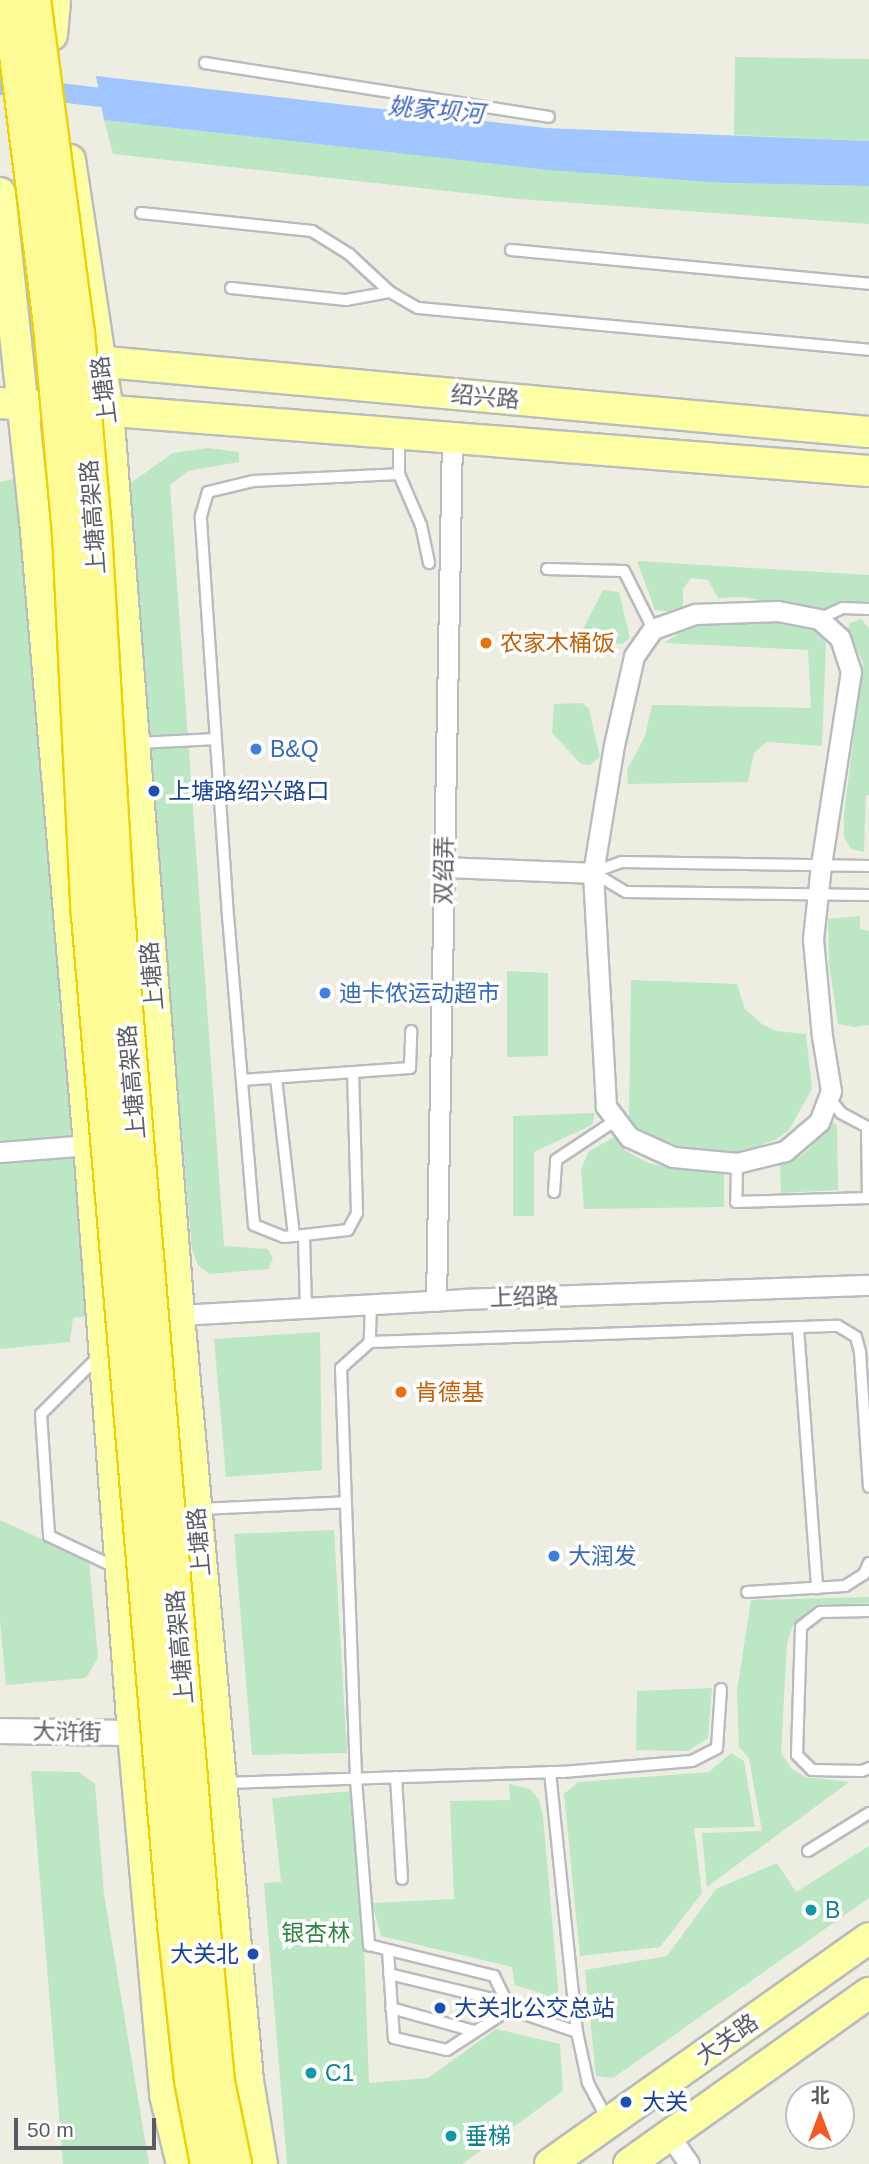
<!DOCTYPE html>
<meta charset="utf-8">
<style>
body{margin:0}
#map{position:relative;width:869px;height:2164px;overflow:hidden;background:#eeede1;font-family:Helvetica,"Noto Sans SC",sans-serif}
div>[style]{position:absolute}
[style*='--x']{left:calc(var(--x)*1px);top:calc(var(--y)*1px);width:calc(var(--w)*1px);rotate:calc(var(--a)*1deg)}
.green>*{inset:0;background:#bce7c4}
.water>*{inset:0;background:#a0c5ff}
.canal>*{height:19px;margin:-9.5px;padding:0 9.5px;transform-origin:9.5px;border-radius:9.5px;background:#a0c5ff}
.roads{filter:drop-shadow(2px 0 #b9bbc1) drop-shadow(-2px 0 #b9bbc1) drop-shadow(0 2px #b9bbc1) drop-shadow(0 -2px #b9bbc1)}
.service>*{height:10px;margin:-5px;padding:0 5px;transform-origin:5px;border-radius:5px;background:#fff}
.minor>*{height:19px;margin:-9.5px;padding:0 9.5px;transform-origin:9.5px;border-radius:9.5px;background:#fff}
.tertiary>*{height:24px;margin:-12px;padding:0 12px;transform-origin:12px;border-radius:12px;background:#fff}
.primary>*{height:30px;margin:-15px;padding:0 15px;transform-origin:15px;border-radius:15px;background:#fdffa5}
.bridges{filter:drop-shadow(2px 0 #efd000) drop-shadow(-2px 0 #efd000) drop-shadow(0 2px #efd000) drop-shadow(0 -2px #efd000)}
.trunk-bridge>*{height:32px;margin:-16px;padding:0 16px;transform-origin:16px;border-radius:16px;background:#fefa96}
.dots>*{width:19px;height:19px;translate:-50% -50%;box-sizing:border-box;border:4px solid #fff;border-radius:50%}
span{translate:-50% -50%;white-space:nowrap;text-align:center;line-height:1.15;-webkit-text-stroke:7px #fff;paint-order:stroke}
.street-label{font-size:23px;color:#5a5c63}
.food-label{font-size:23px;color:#c56008}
.left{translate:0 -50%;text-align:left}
.shop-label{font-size:23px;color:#366cbe}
.transit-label{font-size:23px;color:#164399}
.right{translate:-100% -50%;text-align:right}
.culture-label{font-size:23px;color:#0d838f}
.park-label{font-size:23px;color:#2f8543}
.water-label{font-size:24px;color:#3d68c9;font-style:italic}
.north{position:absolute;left:785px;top:2080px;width:70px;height:70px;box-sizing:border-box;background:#fff;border:2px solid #bdbec1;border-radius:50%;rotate:0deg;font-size:19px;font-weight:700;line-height:28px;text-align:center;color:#5a5c63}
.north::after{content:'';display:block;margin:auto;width:24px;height:32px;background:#f25923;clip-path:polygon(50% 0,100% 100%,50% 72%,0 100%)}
.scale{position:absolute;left:14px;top:2118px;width:142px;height:32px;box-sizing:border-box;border:4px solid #5a5c63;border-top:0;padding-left:9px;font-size:21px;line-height:24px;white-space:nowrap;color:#5a5c63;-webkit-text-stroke:5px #fff;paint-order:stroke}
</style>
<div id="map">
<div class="green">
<i style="clip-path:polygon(735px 57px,869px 59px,869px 141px,734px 135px)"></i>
<i style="clip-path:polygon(104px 120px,726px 183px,869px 186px,869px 224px,520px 199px,113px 154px)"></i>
<i style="clip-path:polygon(208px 448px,239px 452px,239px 462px,188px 471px,170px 485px,224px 1246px,268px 1249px,273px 1259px,268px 1269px,209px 1274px,198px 1265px,192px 1249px,125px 487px,173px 453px)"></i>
<i style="clip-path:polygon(19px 478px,89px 1316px,73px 1318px,70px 1342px,0 1349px,0 482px)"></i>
<i style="clip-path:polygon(637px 561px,869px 575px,869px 602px,857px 601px,816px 610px,743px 597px,718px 598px,708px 580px,691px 578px,683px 589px,683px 608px,672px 612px,655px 610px)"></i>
<i style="clip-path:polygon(603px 590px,619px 592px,630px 638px,622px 644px,595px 642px,587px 637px,584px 627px)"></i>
<i style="clip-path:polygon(861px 619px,869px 628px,869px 795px,866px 796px,864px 852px,851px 849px,844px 837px,844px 814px,863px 663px,848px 629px,850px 623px)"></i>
<i style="clip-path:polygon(781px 620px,818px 632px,826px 644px,822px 746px,767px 742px,754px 753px,748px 782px,628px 784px,627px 770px,645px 736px,652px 705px,811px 708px,808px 650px,664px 643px,691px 625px,705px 621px)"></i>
<i style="clip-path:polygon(582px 703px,589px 709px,600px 757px,590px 765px,581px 764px,552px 733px,554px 704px)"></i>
<i style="clip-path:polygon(860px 916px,860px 929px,869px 931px,869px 1025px,855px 1027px,838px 1024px,829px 964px,828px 919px)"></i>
<i style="clip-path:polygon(507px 971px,548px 973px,548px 1056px,507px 1057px)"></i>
<i style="clip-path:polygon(631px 980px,737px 984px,745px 1009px,763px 1025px,776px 1031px,806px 1034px,812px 1089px,789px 1130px,775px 1140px,741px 1152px,687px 1149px,637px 1131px,629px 1117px)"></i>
<i style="clip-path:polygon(595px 1113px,592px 1125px,534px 1152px,534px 1216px,513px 1216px,513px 1116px)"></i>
<i style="clip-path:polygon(829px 1119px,837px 1126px,838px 1190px,781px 1193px,780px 1164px,800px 1157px,811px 1147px)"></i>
<i style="clip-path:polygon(614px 1137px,626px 1151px,648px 1163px,671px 1168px,724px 1170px,724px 1207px,584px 1209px,581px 1170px,588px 1152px)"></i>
<i style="clip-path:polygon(320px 1332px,322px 1470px,226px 1477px,214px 1339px)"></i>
<i style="clip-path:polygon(0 1520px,89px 1561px,98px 1657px,86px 1678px,6px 1685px,0 1620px)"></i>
<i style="clip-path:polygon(334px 1530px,347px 1753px,252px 1755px,234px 1534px)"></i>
<i style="clip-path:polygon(869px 1597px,869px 1603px,815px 1605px,793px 1625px,787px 1643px,781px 1753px,792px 1769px,805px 1777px,849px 1782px,707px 1887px,702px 1833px,762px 1831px,749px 1758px,739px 1747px,737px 1691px,751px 1600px)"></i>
<i style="clip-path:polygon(712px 1688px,708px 1738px,688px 1751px,636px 1750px,637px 1691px)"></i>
<i style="clip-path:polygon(731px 1753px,744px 1761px,755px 1827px,694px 1828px,702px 1893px,660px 1947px,580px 1956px,564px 1794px,578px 1782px,709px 1772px)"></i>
<i style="clip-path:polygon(31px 1771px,79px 1772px,95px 1784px,104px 1894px,149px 2164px,63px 2164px)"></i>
<i style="clip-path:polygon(509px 1784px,530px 1789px,539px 1800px,543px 1816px,559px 1999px,515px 1985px,512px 1967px,381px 1936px,372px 1903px,454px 1899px,450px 1801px,510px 1800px)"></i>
<i style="clip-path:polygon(352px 1791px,364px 1947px,369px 2083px,428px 2078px,496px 2029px,560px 2044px,563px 2091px,462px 2164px,287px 2164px,264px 1883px,281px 1882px,272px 1798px)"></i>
<i style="clip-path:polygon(869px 1846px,869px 1898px,613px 2078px,596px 2076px,585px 1970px,667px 1956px,716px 1889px,777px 1863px,796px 1892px)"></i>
</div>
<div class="water">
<i style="clip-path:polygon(96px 76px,545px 128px,869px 141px,869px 186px,726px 183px,549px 170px,104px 120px)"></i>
</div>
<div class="canal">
<i style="--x:0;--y:85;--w:127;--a:6.8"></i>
</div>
<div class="roads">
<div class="service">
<i style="--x:205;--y:63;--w:348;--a:8.9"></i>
<i style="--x:141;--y:213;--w:172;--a:6"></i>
<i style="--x:312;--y:231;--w:44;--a:31.9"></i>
<i style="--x:349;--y:254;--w:56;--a:42.8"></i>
<i style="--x:390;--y:292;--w:32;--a:30"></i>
<i style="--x:418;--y:308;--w:453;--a:5.3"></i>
<i style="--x:511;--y:250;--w:360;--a:5.4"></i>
<i style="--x:231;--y:288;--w:116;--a:6"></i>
<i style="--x:346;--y:300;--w:45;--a:-10.3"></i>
<i style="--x:399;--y:436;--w:38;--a:90"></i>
<i style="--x:399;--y:474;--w:56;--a:66.7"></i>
<i style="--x:421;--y:525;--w:39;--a:78"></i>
<i style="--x:547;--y:569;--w:77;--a:1.5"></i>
<i style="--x:624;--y:571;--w:65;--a:63.4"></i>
<i style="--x:819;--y:619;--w:26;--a:-25"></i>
<i style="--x:843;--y:608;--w:26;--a:2"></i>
<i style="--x:138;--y:743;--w:78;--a:-2.9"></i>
<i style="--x:594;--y:872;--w:29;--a:-20"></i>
<i style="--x:621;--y:862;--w:248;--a:0.9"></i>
<i style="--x:594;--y:873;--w:37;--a:31"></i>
<i style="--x:626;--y:892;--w:243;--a:0.7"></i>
<i style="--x:276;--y:1078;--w:158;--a:83.5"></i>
<i style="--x:242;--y:1080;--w:168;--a:-4.1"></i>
<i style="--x:410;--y:1068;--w:37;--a:-88"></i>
<i style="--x:829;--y:1098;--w:19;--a:51"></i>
<i style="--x:841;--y:1113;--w:30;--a:28"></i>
<i style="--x:867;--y:1127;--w:71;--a:89.2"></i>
<i style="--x:737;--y:1163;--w:39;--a:91"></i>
<i style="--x:736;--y:1202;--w:133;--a:-1.7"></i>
<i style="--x:554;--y:1192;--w:32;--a:-86"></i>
<i style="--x:556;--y:1160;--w:72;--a:-33.7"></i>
<i style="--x:304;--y:1235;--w:44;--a:-6.5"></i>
<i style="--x:348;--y:1230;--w:19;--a:-62"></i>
<i style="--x:357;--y:1213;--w:141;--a:-91.6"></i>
<i style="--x:371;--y:1304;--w:38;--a:92"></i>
<i style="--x:370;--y:1342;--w:39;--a:138"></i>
<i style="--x:341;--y:1368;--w:411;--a:87.9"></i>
<i style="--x:356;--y:1779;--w:167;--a:85.5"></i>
<i style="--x:369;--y:1945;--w:129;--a:13.9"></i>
<i style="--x:494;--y:1976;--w:37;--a:64"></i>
<i style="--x:510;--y:2009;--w:71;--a:18.9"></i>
<i style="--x:306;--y:1308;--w:73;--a:-91.6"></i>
<i style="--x:304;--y:1235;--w:20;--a:174"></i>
<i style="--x:284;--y:1237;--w:32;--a:-158"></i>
<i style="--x:254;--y:1225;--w:309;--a:-94.8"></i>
<i style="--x:228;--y:917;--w:402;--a:-93.9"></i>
<i style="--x:201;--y:516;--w:25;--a:-74"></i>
<i style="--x:208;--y:492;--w:46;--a:-13.7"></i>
<i style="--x:253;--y:481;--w:146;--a:-2.7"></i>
<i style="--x:798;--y:1327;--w:262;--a:85.8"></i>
<i style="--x:370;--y:1342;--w:468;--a:-2"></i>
<i style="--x:838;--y:1326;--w:21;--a:31"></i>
<i style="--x:856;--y:1337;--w:16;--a:75"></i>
<i style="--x:860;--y:1352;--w:135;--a:86.2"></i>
<i style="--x:99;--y:1356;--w:82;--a:135"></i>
<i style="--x:41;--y:1414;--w:122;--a:86.2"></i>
<i style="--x:49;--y:1536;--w:75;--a:25.2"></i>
<i style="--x:200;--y:1509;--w:146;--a:-2.7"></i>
<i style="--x:747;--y:1592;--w:98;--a:-3.5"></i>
<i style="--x:845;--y:1586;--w:22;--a:-32"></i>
<i style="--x:864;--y:1574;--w:12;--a:-66"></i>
<i style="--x:869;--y:1611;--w:49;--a:178.8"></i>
<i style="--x:820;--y:1612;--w:24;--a:142"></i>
<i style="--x:801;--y:1627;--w:128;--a:91.8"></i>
<i style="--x:797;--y:1755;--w:21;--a:45"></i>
<i style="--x:812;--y:1770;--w:50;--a:1.1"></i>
<i style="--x:862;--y:1771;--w:8;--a:-23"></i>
<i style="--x:550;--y:1772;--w:261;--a:84.1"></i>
<i style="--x:577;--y:2032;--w:52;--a:77.8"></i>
<i style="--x:588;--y:2083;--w:40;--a:62"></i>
<i style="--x:396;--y:1777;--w:102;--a:86.6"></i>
<i style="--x:225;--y:1783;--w:338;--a:-1.9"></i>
<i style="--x:563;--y:1772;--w:129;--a:-4.9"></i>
<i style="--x:692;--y:1761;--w:28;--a:-27"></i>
<i style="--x:717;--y:1748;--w:59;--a:-86.1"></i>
<i style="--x:808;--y:1851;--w:72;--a:-31.9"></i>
<i style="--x:388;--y:1951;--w:87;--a:86.1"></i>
<i style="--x:394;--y:2038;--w:54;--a:12.8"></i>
<i style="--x:447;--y:2050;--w:75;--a:-33.1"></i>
<i style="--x:389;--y:1974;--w:120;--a:13.5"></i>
<i style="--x:391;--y:2008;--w:86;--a:15.5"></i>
</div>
<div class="minor">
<i style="--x:778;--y:611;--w:42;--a:11"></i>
<i style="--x:819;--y:619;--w:28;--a:42"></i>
<i style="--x:840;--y:638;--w:35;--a:72"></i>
<i style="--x:851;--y:671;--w:196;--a:98.8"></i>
<i style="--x:821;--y:865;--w:74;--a:96.2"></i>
<i style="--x:813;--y:939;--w:97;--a:84.7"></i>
<i style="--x:822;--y:1036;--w:56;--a:80.7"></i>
<i style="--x:831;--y:1091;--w:33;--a:111"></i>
<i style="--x:819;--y:1122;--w:45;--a:139.5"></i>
<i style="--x:785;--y:1151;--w:49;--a:166"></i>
<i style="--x:737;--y:1163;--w:64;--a:-174.6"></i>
<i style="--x:673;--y:1157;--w:48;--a:-155.6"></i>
<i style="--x:629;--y:1137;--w:39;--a:-127"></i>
<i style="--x:606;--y:1106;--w:233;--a:-93.2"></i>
<i style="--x:593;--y:873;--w:130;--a:-80.7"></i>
<i style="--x:614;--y:745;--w:91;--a:-77.3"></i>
<i style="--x:634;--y:656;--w:33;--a:-55"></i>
<i style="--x:653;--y:629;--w:45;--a:-19.7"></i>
<i style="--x:695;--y:614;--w:83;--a:-2.1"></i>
<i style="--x:444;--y:867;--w:149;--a:2.3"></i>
<i style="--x:0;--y:1152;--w:89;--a:-4.5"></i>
<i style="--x:436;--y:1301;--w:861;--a:-88.94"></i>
<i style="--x:179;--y:1315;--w:284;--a:-3.2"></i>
<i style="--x:463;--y:1299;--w:406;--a:-2"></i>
<i style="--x:669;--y:2135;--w:35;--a:55"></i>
</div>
<div class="tertiary">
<i style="--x:0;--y:1731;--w:133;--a:0.9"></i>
</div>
<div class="primary">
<i style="--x:52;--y:35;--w:35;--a:-85"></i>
<i style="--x:70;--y:160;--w:253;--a:81.4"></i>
<i style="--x:108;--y:410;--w:908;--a:85.51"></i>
<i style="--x:179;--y:1315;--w:769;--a:84.85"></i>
<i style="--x:248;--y:2081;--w:84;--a:80.4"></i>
<i style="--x:0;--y:193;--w:329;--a:83.9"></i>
<i style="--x:35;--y:520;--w:627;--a:85.06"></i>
<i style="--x:89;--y:1145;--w:590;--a:85.72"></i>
<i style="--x:133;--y:1733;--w:363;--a:84.9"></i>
<i style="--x:165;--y:2095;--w:71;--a:76.2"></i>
<i style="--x:84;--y:360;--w:788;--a:5.24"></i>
<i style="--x:0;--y:403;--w:45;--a:5.1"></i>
<i style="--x:88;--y:409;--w:783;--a:4.54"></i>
<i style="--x:550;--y:2164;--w:391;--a:-35.3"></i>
<i style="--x:629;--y:2164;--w:295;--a:-35.5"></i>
</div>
</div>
<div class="bridges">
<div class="trunk-bridge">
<i style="--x:9;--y:0;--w:328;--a:82.8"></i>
<i style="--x:50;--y:325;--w:209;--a:84.8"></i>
<i style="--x:69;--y:533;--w:382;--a:87.2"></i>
<i style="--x:88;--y:915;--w:1013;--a:85.13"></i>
<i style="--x:174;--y:1924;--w:157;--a:83.8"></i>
<i style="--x:191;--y:2080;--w:86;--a:79.2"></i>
<i style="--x:34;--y:0;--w:335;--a:82.5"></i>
<i style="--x:78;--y:332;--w:200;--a:85.1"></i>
<i style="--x:95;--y:531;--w:383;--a:86.6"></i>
<i style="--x:118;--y:913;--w:1012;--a:85.18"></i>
<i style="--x:203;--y:1921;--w:162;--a:84.7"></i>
<i style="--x:218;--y:2082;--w:84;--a:78.3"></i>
</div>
</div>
<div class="dots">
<i style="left:486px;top:643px;background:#e8710a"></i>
<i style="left:256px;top:749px;background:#3f7fe0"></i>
<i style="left:154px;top:791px;background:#1a4fb4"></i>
<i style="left:325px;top:993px;background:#3f7fe0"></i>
<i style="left:401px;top:1392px;background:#e8710a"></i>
<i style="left:554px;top:1556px;background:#3f7fe0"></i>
<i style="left:811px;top:1910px;background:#0f9aa8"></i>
<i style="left:253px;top:1954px;background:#1a4fb4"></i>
<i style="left:440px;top:2008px;background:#1a4fb4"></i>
<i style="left:311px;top:2073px;background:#0f9aa8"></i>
<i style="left:626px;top:2102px;background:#1a4fb4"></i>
<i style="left:451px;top:2136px;background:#0f9aa8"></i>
</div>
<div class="street-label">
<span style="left:104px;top:390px;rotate:-97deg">上塘路</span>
<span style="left:485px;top:397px;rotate:5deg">绍兴路</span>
<span style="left:93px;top:517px;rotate:-94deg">上塘高架路</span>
<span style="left:444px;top:870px;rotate:-89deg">双绍弄</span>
<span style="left:152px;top:976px;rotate:-95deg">上塘路</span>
<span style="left:132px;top:1082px;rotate:-95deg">上塘高架路</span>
<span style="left:524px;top:1297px;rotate:-2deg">上绍路</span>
<span style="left:199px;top:1542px;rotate:-95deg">上塘路</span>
<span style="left:180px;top:1647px;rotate:-95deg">上塘高架路</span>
<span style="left:67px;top:1732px;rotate:1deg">大浒街</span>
<span style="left:727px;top:2039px;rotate:-35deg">大关路</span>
</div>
<div class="food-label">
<span class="left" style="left:500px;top:643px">农家木桶饭</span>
<span class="left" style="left:415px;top:1392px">肯德基</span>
</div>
<div class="shop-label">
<span class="left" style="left:270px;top:749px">B&amp;Q</span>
<span class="left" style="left:339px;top:993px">迪卡侬运动超市</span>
<span class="left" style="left:568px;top:1556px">大润发</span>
</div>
<div class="transit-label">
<span class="left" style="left:168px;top:791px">上塘路绍兴路口</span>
<span class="right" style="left:239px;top:1954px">大关北</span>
<span class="left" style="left:454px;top:2008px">大关北公交总站</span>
<span class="left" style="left:642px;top:2102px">大关</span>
</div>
<div class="culture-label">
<span class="left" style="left:825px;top:1910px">B</span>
<span class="left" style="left:325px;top:2073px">C1</span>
<span class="left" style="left:465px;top:2136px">垂梯</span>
</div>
<div class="park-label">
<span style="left:316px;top:1933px">银杏林</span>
</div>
<div class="water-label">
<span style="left:436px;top:110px;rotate:5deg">姚家坝河</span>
</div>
<div class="north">北</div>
<div class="scale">50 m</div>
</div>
